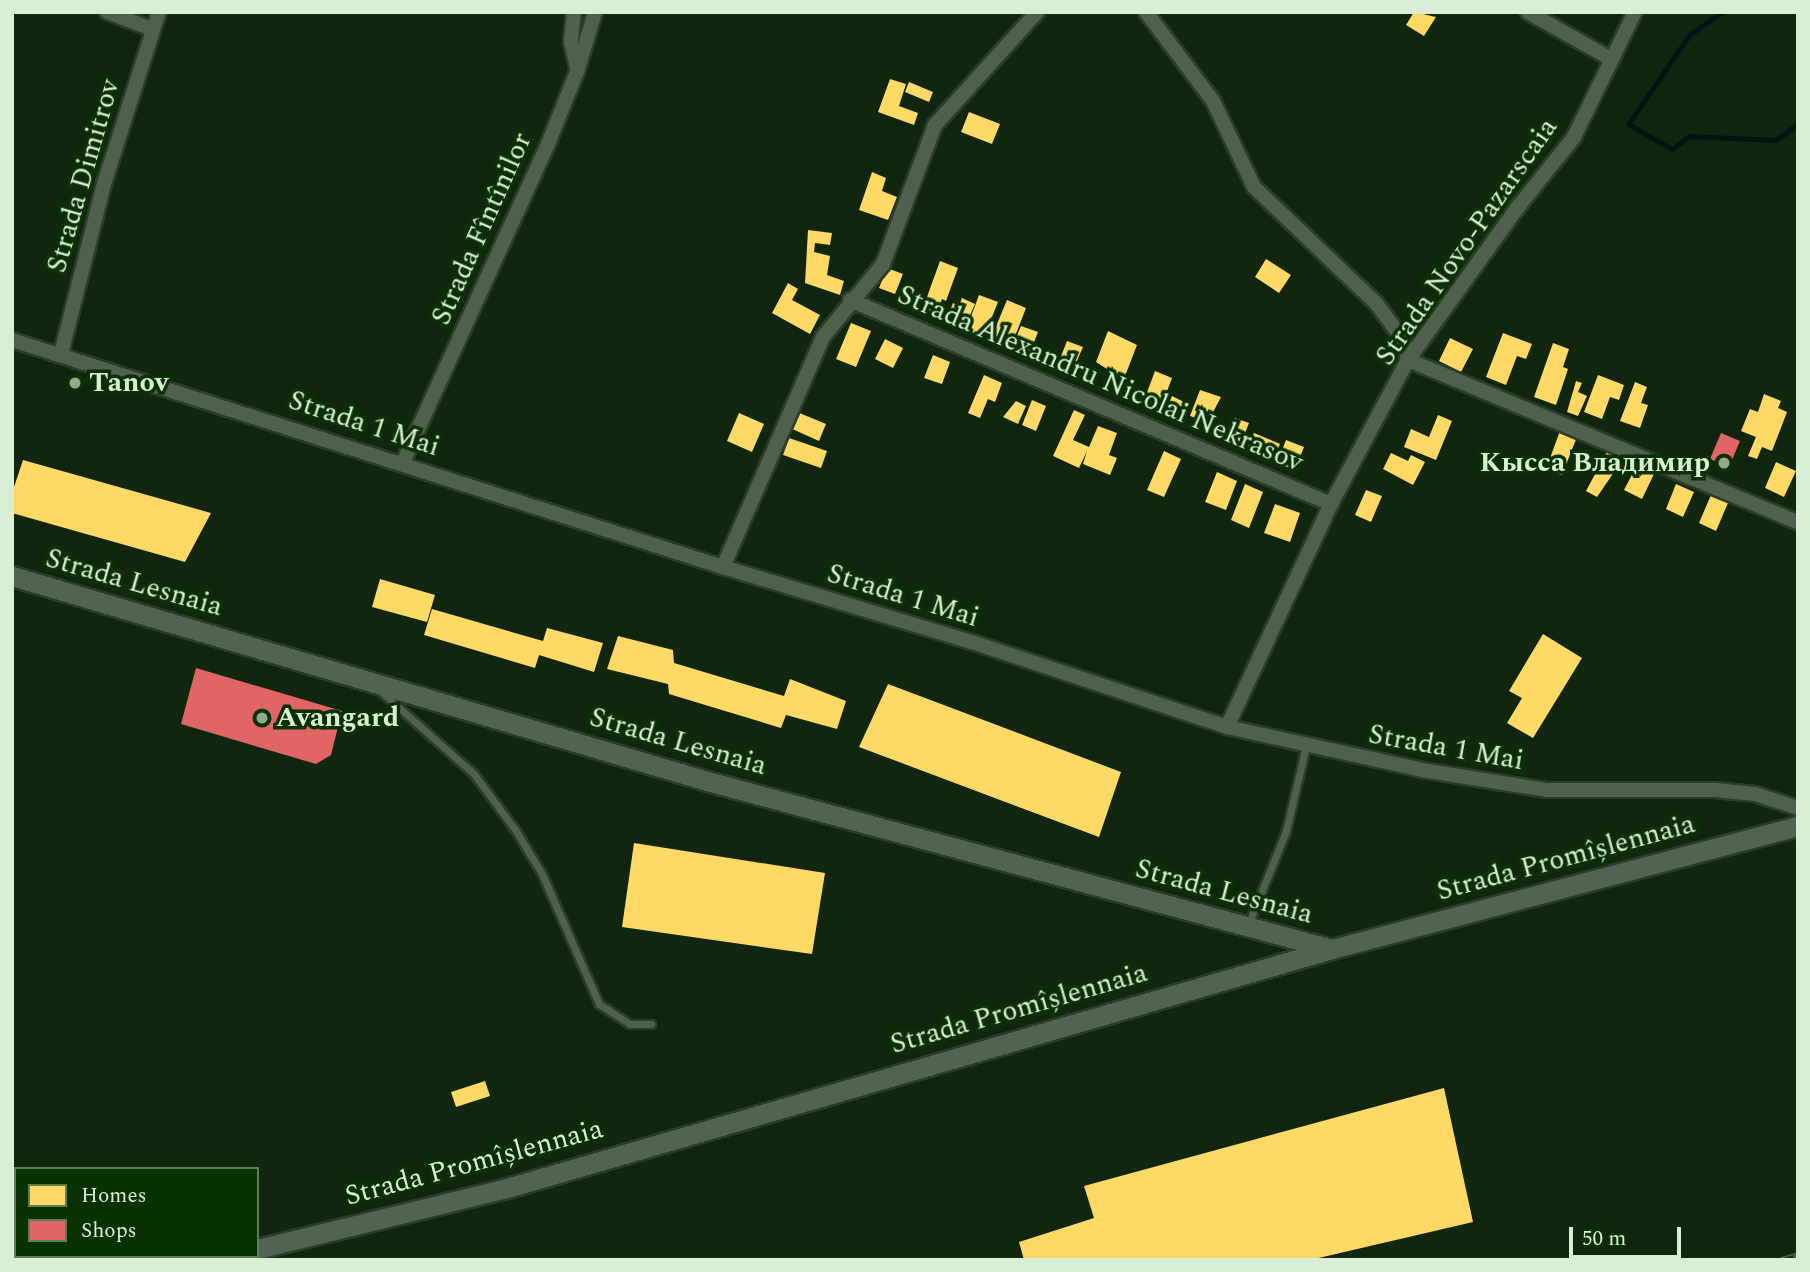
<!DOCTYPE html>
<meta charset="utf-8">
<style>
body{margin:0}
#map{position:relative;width:1810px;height:1272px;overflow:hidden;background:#11260e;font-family:Spectral,serif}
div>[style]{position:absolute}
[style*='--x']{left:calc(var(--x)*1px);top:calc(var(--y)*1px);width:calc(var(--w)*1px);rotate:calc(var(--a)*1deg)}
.homes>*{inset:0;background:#ffd966}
.shops>*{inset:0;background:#e06666}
.stream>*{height:4.5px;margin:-2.25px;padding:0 2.25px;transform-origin:2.25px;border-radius:2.25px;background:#021514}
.roads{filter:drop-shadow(2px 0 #2d3c2a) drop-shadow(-2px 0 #2d3c2a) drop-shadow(0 2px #2d3c2a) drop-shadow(0 -2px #2d3c2a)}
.lane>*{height:7px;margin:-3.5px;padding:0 3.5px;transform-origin:3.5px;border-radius:3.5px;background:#51604e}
.street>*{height:14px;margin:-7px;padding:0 7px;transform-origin:7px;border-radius:7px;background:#51604e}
.secondary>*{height:19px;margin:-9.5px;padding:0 9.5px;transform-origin:9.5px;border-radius:9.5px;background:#526255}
.rail>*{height:7px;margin-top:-3.5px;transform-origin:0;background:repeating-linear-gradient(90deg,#0a3103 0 13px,#4d5d4a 0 26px);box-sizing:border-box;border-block:2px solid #4d5d4a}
.dots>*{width:19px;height:19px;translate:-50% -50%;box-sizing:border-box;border:4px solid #0a3103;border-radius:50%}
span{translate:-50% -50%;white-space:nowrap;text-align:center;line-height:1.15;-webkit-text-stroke:7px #0a3103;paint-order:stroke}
.street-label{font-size:28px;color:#d9efd4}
.poi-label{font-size:28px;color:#d9efd4;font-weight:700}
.left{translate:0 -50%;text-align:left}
.right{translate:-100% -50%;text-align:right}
.frame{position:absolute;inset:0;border:14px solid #d9efd4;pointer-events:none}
.legend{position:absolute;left:14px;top:1167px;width:245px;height:91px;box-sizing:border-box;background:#0a3103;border:2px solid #5d7d57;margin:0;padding:9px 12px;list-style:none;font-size:21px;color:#d9efd4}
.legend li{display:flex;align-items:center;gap:14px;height:35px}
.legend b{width:35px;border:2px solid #5d7d57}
.scale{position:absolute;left:1569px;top:1227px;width:112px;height:32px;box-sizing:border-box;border:4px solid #d9efd4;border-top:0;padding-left:9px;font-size:21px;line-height:24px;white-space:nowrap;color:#d9efd4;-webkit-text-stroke:5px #0a3103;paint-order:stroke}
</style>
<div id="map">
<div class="homes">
<i style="clip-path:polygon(1414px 12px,1436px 17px,1424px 36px,1406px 25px)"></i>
<i style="clip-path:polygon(890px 79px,906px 84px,899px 106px,918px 113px,914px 125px,878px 112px)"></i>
<i style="clip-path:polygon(909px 82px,933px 92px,929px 102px,905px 92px)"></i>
<i style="clip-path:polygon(969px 112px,1000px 124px,992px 144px,961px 132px)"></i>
<i style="clip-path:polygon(872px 172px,886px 178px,882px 191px,897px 197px,888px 220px,859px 210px)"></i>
<i style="clip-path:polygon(808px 230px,832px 233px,830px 245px,815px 243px,814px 252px,830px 256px,827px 275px,844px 281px,840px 295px,805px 283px)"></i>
<i style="clip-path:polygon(1266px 259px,1291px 275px,1279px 293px,1255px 277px)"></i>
<i style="clip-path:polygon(940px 261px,958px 268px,946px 301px,942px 299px,937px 313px,923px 308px)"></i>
<i style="clip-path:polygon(887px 268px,903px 274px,895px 294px,879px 288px)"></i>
<i style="clip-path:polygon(788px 283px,798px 289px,792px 300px,820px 315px,810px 334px,772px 313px)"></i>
<i style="clip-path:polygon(979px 295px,998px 302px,984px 337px,966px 330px)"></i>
<i style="clip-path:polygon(962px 298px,975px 304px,964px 329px,946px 321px,953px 303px,959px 306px)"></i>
<i style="clip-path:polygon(1007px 300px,1026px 308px,1010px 349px,990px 341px)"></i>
<i style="clip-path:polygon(851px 323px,871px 331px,856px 367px,836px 359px)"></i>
<i style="clip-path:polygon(1021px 326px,1038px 332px,1029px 355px,1012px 348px)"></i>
<i style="clip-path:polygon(1108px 331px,1137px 345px,1120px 389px,1108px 385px,1113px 373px,1096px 362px)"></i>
<i style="clip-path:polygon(1503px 333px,1532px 344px,1526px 359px,1517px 356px,1506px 385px,1486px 377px)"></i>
<i style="clip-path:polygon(1450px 338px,1473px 349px,1461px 372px,1439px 361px)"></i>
<i style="clip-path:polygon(885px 339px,903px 348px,893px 368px,875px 359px)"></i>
<i style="clip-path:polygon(1067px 341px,1083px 347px,1073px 370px,1058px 364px)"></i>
<i style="clip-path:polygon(1553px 343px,1569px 349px,1563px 367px,1568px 369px,1556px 405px,1534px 397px)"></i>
<i style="clip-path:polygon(933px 355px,950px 362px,942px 384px,924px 378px)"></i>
<i style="clip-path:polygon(1155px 371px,1172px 378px,1160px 410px,1143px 403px)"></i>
<i style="clip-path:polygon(984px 375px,1002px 383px,995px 402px,988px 399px,980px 418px,968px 413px)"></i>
<i style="clip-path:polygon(1598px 375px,1624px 385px,1619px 400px,1610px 397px,1602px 419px,1584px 412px)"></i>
<i style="clip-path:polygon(1576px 381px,1582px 383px,1578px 392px,1587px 396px,1578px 416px,1567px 412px)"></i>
<i style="clip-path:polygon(1635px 382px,1647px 387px,1641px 403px,1648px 405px,1640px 428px,1620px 421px)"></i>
<i style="clip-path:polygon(1200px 390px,1221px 397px,1208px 422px,1190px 416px)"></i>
<i style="clip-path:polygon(1764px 394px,1781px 401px,1778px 408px,1787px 412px,1772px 451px,1762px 447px,1757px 459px,1748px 456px,1756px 437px,1741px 431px,1750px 409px,1758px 412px)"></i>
<i style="clip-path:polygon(1172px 396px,1188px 404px,1181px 420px,1165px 413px)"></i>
<i style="clip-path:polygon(1032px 400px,1046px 406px,1036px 431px,1022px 425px)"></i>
<i style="clip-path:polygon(1016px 401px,1026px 406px,1018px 424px,1003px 417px)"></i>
<i style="clip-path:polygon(1074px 410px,1085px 415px,1073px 440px,1089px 447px,1098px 426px,1117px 433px,1109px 455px,1117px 458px,1110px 475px,1083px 464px,1087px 451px,1079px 468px,1053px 456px)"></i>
<i style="clip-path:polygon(797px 412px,826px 424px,819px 441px,790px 428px)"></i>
<i style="clip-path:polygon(739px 413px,764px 424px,752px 452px,727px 441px)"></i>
<i style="clip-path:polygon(1438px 415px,1452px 421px,1436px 460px,1404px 447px,1411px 429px,1429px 437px)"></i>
<i style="clip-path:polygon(1235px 418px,1249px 423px,1240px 446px,1227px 441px)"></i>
<i style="clip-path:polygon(1560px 431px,1577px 437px,1562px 475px,1546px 469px)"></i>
<i style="clip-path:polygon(1254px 433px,1280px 444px,1273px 460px,1247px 449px)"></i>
<i style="clip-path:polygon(789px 438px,827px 451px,821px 468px,783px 455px)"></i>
<i style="clip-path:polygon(1286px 440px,1304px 447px,1295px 470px,1277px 463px)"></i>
<i style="clip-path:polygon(1608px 450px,1623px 459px,1597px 497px,1586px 491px)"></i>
<i style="clip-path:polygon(1164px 451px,1181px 459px,1164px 497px,1147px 490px)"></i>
<i style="clip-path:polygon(1391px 453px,1408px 461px,1411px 455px,1425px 462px,1413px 485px,1383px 469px)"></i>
<i style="clip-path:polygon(23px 460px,211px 513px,185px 562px,12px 513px,12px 493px)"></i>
<i style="clip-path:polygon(1776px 462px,1796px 471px,1784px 497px,1765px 488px)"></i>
<i style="clip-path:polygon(1637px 465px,1654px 474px,1642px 499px,1624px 490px)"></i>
<i style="clip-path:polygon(1217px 472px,1237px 481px,1226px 510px,1205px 502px)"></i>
<i style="clip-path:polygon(1245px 484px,1263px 492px,1249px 528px,1231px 520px)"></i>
<i style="clip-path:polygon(1676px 484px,1694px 492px,1683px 517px,1666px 509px)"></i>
<i style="clip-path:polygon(1366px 490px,1382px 496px,1371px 522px,1355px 515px)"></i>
<i style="clip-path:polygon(1711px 495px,1728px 503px,1716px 531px,1699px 523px)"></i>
<i style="clip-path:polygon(1275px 504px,1300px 513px,1290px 542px,1264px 533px)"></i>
<i style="clip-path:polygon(380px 579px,435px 595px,427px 622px,372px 607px)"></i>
<i style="clip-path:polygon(432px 609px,543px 641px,547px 628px,603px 643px,594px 672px,539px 655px,535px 668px,424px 635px)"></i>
<i style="clip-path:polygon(1543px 634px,1582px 658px,1533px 738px,1507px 723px,1522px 698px,1509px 691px)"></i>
<i style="clip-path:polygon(618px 636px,673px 650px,674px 663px,784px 696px,790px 679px,846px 701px,837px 729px,786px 715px,781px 728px,669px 694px,668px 684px,607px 669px)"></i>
<i style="clip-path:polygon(888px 684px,1121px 772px,1099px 837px,859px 747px)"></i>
<i style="clip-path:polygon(634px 843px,825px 873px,812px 954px,622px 927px)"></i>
<i style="clip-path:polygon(485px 1081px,490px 1096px,456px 1107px,451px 1092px)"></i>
<i style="clip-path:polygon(1444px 1088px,1473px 1222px,1310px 1260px,1024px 1260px,1019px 1242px,1094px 1218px,1084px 1186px)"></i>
</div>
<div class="shops">
<i style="clip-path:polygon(1721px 433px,1740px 441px,1729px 467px,1710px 459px)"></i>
<i style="clip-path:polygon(196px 668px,342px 711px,331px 755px,316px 764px,181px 724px)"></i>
</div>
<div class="stream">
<i style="--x:1723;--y:12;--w:40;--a:145.1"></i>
<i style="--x:1690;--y:35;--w:108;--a:124.4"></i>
<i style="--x:1629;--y:124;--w:50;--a:30.2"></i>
<i style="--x:1672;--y:149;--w:21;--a:-37"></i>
<i style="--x:1689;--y:136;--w:87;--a:2.6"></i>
<i style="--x:1776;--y:140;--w:27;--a:-36"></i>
</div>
<div class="roads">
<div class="lane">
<i style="--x:378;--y:689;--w:128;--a:41.5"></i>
<i style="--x:474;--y:774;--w:71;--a:53.6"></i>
<i style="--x:516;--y:831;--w:50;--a:58.8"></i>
<i style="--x:542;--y:874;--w:142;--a:66.3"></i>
<i style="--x:599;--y:1004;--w:37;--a:33"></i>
<i style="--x:630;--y:1024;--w:21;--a:0"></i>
<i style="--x:1248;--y:925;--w:101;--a:-68"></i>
<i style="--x:1286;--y:831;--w:87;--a:-76.8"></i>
</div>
<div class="street">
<i style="--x:107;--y:12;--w:48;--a:20.7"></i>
<i style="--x:574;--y:12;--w:30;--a:96"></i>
<i style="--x:571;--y:42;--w:28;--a:77"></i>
<i style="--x:1146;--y:12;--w:111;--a:53"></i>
<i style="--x:1213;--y:101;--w:95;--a:64.5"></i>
<i style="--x:1254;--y:187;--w:168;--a:43.6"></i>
<i style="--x:1376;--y:303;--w:49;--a:53.4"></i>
<i style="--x:1405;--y:342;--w:18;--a:81"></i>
<i style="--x:1408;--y:360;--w:422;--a:22.6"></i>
<i style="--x:1528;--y:12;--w:95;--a:29.5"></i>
<i style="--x:850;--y:300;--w:522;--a:22.98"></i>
<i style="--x:12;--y:340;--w:746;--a:17.71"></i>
<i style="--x:723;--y:567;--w:260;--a:16.8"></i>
<i style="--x:972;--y:642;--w:269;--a:18.4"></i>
<i style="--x:1227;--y:727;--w:200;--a:12.4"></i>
<i style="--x:1422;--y:770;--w:127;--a:9.1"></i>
<i style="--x:1547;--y:790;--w:168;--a:0"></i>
<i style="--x:1715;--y:790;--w:40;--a:5.7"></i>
<i style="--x:1755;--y:794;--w:45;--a:18"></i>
<i style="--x:61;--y:354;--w:175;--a:-75.8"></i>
<i style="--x:104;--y:184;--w:181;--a:-72.3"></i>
<i style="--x:403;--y:462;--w:355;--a:-65.5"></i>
<i style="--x:550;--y:139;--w:72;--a:-68.1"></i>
<i style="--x:577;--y:72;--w:63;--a:-73.3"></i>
<i style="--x:723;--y:567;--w:251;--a:-66.5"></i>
<i style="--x:823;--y:337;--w:94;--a:-50.6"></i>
<i style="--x:883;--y:264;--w:148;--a:-69.5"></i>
<i style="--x:935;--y:125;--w:152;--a:-47.9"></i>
<i style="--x:1227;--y:727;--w:246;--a:-65"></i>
<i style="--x:1331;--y:504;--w:163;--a:-61.9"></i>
<i style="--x:1408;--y:360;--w:188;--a:-54.3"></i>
<i style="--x:1518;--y:207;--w:90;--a:-51.3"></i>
<i style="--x:1574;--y:137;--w:139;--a:-64"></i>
</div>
<div class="secondary">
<i style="--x:12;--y:576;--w:725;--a:16.43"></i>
<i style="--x:707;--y:781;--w:643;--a:15.05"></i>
<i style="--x:257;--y:1249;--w:257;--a:-13.7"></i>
<i style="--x:507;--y:1188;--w:859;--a:-16.16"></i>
<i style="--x:1332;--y:949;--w:482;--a:-14.8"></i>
<i style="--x:218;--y:1260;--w:13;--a:-18"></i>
</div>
</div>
<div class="rail">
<i style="--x:1781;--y:1260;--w:18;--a:-16"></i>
</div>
<div class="dots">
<i style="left:75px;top:383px;background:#93a98f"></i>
<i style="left:1724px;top:463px;background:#93a98f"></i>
<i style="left:262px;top:718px;background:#93a98f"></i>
</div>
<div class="street-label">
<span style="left:84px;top:176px;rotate:-74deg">Strada Dimitrov</span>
<span style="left:482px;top:229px;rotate:-66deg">Strada Fîntînilor</span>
<span style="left:1467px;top:242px;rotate:-55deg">Strada Novo-Pazarscaia</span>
<span style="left:1100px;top:379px;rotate:23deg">Strada Alexandru Nicolai Nekrasov</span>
<span style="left:364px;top:424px;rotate:18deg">Strada 1 Mai</span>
<span style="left:134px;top:583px;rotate:16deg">Strada Lesnaia</span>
<span style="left:903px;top:596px;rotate:17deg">Strada 1 Mai</span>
<span style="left:678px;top:742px;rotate:16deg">Strada Lesnaia</span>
<span style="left:1446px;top:748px;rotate:10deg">Strada 1 Mai</span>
<span style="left:1566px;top:858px;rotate:-15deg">Strada Promîșlennaia</span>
<span style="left:1224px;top:892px;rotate:15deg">Strada Lesnaia</span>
<span style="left:1019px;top:1009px;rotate:-16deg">Strada Promîșlennaia</span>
<span style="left:474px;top:1163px;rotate:-15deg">Strada Promîșlennaia</span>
</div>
<div class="poi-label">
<span class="left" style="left:89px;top:383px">Tanov</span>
<span class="right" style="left:1710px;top:463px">Кысса Владимир</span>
<span class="left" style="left:276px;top:718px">Avangard</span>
</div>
<div class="frame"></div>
<ul class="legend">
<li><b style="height:19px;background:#ffd966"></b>Homes</li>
<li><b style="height:19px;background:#e06666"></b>Shops</li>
</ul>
<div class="scale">50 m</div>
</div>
